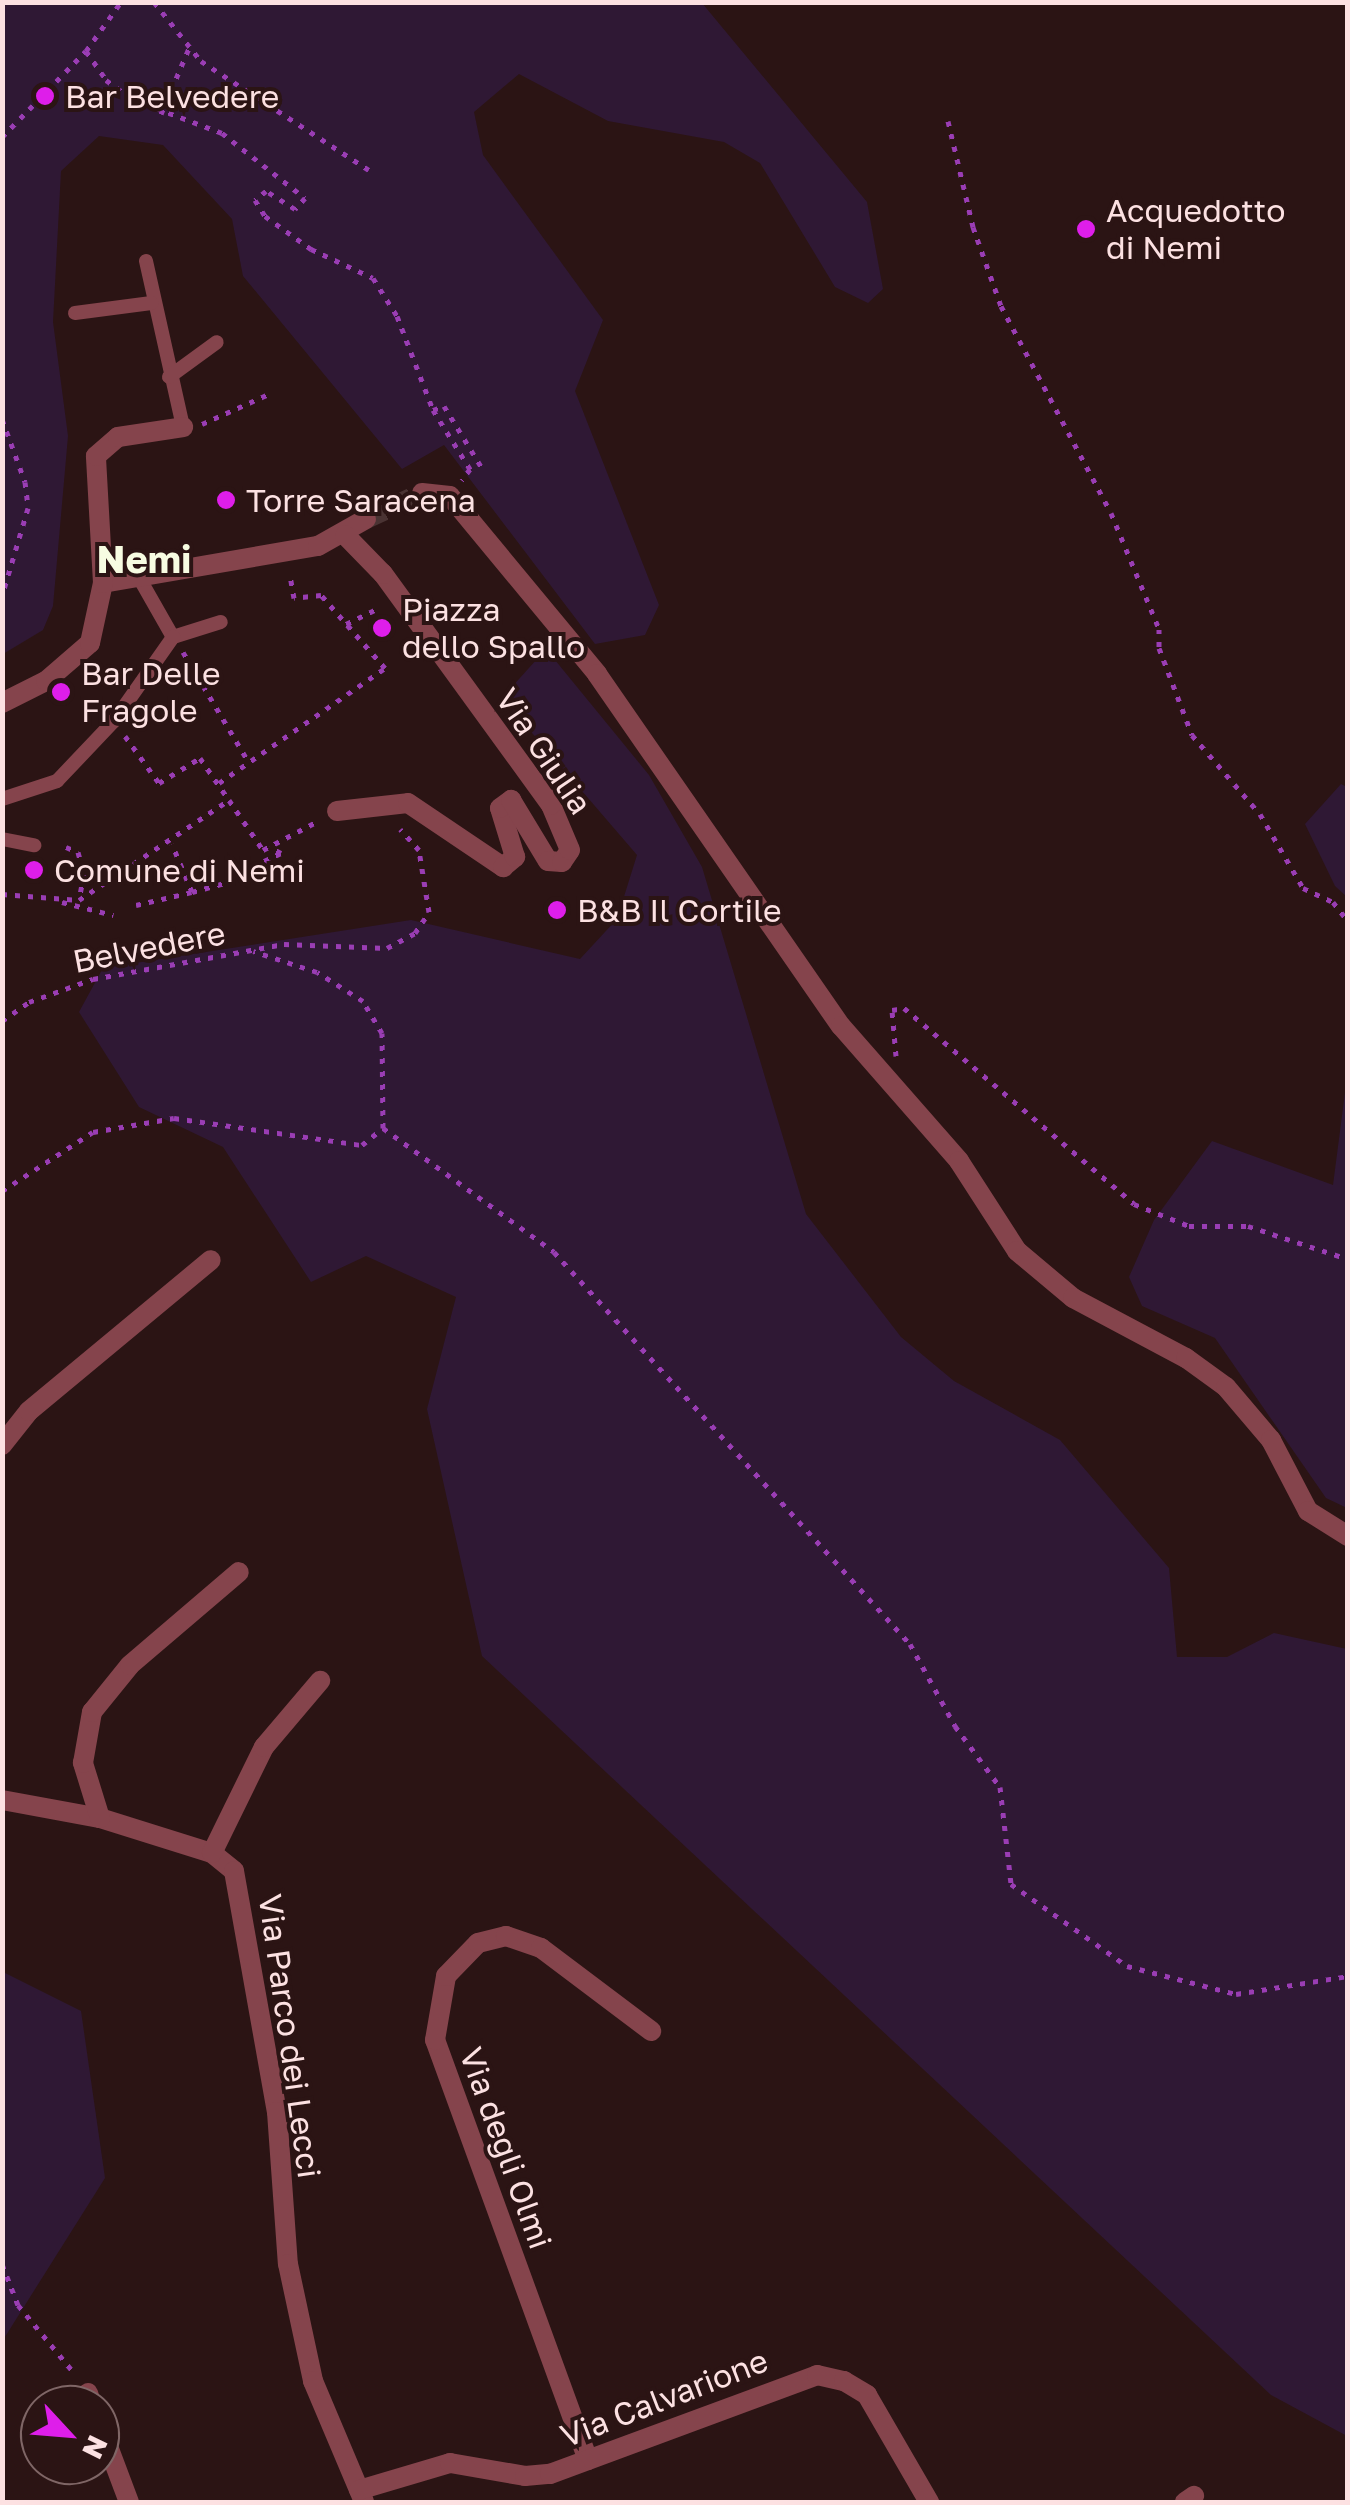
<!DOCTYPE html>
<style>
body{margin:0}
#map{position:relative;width:1350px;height:2505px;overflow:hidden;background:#2b1414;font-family:"Golos Text",sans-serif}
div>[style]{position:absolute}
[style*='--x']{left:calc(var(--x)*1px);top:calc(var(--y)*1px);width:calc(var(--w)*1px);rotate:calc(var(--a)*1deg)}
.green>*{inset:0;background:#2f1834}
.minor-tunnel>*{height:20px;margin-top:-10px;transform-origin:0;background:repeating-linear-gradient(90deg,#4a3333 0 20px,transparent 0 30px)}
.path>*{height:5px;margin-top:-2.5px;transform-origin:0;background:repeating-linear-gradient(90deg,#9a3db4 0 5px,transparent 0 13px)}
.service>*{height:14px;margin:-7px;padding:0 7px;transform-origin:7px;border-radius:7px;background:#85444c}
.minor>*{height:20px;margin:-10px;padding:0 10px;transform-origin:10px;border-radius:10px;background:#85444c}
.dots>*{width:28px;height:28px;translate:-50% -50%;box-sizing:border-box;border:5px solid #2b1414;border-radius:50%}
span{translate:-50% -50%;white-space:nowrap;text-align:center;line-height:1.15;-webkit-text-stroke:8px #2b1414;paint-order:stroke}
.poi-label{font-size:32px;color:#fce1e2}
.left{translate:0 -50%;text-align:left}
.street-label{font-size:32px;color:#fce1e2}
.quarter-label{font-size:38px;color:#f7fce2;font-weight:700}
.frame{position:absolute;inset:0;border:5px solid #fce1e2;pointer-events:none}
.north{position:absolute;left:20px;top:2385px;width:100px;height:100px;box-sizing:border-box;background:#2b1414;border:2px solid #7f6666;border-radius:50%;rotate:116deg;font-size:28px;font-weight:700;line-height:40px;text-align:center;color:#fce1e2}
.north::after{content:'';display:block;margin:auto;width:35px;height:45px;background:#de1eea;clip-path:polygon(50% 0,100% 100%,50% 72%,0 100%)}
</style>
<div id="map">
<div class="green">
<i style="clip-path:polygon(2px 3px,702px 3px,867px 202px,883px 289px,868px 303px,835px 287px,760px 163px,724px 142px,608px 121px,519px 74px,474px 112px,483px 155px,603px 320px,575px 391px,659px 605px,645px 635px,595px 644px,444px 445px,402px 469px,243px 276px,232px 219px,163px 145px,99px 136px,61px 171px,53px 322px,68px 436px,53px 606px,43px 630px,3px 654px)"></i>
<i style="clip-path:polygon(546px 649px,649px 775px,702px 867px,806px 1214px,901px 1337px,954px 1381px,1060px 1440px,1169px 1568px,1177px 1657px,1227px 1657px,1274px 1633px,1347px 1649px,1347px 2436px,1271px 2395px,482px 1656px,427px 1409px,456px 1297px,366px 1256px,311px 1282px,223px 1147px,139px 1107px,79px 1012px,103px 968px,411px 920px,580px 959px,617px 919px,637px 855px,502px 698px)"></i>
<i style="clip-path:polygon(1341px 784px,1347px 787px,1347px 897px,1335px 886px,1305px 824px)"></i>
<i style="clip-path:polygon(1347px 1077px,1348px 1508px,1347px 1508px,1326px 1498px,1215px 1338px,1142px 1306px,1129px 1277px,1154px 1220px,1212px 1141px,1333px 1185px)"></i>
<i style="clip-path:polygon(3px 1972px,81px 2011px,105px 2178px,3px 2340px)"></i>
</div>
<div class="minor-tunnel">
<i style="--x:366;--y:519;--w:62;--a:-24.9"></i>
</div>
<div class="path">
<i style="--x:154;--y:2;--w:75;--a:51.5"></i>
<i style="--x:201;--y:61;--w:200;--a:33"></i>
<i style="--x:86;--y:51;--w:35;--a:55"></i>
<i style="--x:106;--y:80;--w:32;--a:36"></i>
<i style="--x:132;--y:99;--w:96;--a:20.7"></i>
<i style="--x:222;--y:133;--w:105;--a:38.1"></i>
<i style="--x:305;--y:198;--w:15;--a:132"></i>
<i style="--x:295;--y:209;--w:34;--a:-148"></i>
<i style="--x:266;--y:191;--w:14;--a:141"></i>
<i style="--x:255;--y:200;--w:19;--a:58"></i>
<i style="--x:265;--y:216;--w:57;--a:35.7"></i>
<i style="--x:311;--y:249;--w:68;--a:25.1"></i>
<i style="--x:373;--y:278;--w:45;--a:57.7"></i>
<i style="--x:397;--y:316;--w:101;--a:69"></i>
<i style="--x:433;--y:410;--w:70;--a:57.9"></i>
<i style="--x:470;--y:469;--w:14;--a:126"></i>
<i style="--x:161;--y:114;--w:72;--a:-67"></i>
<i style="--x:948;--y:121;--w:109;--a:76.7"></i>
<i style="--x:973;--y:227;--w:84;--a:70.5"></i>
<i style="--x:1001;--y:306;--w:234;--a:62"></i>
<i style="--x:1111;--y:513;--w:126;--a:67.5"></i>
<i style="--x:1159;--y:629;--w:19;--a:90"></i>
<i style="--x:1159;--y:648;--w:93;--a:69.2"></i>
<i style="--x:1192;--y:735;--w:104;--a:49.3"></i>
<i style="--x:1260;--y:814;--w:86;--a:59.8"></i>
<i style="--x:1303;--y:888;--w:33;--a:25"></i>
<i style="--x:1333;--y:902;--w:24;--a:52"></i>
<i style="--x:2;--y:137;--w:120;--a:-45.7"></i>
<i style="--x:86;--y:51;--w:60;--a:-54.5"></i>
<i style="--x:433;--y:410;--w:12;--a:-20"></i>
<i style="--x:444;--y:406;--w:73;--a:58.5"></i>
<i style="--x:2;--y:419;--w:67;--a:69.9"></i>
<i style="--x:25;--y:482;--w:26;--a:83"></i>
<i style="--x:28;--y:508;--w:92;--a:106.5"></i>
<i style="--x:202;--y:424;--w:76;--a:-24.2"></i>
<i style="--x:346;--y:624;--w:37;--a:-26"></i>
<i style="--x:183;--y:652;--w:127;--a:59.2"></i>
<i style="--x:125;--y:736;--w:58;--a:54.1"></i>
<i style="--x:159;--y:783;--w:48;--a:-31.4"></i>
<i style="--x:200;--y:758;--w:51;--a:55.4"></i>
<i style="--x:219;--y:783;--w:202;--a:-34.7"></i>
<i style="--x:385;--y:668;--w:97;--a:-131.2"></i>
<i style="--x:321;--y:595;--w:27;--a:174"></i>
<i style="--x:294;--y:598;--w:23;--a:-100"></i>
<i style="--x:66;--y:847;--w:13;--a:23"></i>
<i style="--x:78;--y:852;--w:23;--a:75"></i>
<i style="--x:84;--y:874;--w:26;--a:101"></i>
<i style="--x:192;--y:892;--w:94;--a:-15.4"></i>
<i style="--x:283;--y:867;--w:20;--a:-162"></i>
<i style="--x:264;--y:861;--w:19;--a:-25"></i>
<i style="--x:281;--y:853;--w:13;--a:-153"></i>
<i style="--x:2;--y:894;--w:77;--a:4.5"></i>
<i style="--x:79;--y:900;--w:180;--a:-33.7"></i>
<i style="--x:229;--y:800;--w:60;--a:55.8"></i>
<i style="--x:263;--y:850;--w:60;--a:-27.8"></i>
<i style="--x:62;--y:902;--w:53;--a:14.3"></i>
<i style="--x:136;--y:905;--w:57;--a:-13.1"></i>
<i style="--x:192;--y:892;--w:52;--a:-112.6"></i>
<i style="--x:2;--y:1021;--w:33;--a:-35"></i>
<i style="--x:29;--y:1002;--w:68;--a:-19.8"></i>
<i style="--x:93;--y:979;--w:194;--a:-10.4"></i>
<i style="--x:284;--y:944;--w:103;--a:2.2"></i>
<i style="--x:387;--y:948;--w:32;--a:-28"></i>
<i style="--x:415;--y:933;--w:25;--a:-56"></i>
<i style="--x:429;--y:912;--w:63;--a:-99.2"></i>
<i style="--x:419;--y:850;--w:28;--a:-132"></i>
<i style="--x:896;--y:1056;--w:46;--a:-95"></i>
<i style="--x:892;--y:1010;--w:12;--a:-9"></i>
<i style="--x:904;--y:1008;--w:302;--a:40.4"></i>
<i style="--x:1134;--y:1204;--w:59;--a:21.8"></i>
<i style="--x:1189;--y:1226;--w:59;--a:0"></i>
<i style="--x:1248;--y:1226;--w:105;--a:18.3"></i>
<i style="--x:383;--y:1128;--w:211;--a:35.9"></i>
<i style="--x:554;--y:1252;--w:530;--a:47.76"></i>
<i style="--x:910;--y:1644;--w:94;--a:61.2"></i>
<i style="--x:955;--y:1726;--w:76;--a:53.6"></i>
<i style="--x:1000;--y:1787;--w:98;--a:83.5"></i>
<i style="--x:1011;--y:1884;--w:142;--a:35.3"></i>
<i style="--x:1127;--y:1966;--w:113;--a:14.4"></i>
<i style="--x:1236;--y:1994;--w:113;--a:-9.1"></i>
<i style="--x:2;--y:1191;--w:108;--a:-33"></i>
<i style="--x:93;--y:1132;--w:82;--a:-9.8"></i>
<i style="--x:174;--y:1118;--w:190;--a:8.2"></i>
<i style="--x:362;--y:1145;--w:27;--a:-39"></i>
<i style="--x:383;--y:1128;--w:95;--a:-90.6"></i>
<i style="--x:382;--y:1033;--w:37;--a:-121"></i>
<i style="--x:363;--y:1001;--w:54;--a:-147.8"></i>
<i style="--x:317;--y:972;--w:67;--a:-161.8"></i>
<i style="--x:2;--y:2264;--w:44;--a:68.7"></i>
<i style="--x:18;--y:2305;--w:89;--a:50.4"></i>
</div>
<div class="service">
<i style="--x:146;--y:261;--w:170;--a:77.4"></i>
<i style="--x:75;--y:313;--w:77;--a:-7.5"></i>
<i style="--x:169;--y:377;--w:59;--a:-36.1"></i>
<i style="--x:137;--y:574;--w:73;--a:60.3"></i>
<i style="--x:173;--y:637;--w:50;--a:-17.4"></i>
<i style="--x:2;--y:799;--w:58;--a:-18.1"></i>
<i style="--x:57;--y:781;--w:83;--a:-46.5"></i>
<i style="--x:114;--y:721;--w:103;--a:-54.9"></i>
<i style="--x:2;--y:839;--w:33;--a:11"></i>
</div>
<div class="minor">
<i style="--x:422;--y:493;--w:28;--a:6"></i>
<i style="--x:450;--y:496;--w:231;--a:50.4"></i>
<i style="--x:597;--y:674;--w:428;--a:55.3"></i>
<i style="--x:841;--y:1026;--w:179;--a:48.8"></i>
<i style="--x:959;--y:1161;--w:107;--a:57.2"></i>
<i style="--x:1017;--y:1251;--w:73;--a:40"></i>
<i style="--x:1073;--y:1298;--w:128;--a:28"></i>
<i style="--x:1186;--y:1358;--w:49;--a:35.9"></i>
<i style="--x:1226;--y:1387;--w:70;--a:49.7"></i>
<i style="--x:1271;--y:1440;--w:80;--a:62.5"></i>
<i style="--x:1308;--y:1511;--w:47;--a:32"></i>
<i style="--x:103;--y:583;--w:218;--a:-9.8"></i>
<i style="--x:318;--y:546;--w:55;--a:-29.4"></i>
<i style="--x:2;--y:703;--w:49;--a:-26.6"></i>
<i style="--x:46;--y:681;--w:58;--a:-40.8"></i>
<i style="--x:90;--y:643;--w:61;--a:-77.8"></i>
<i style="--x:103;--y:583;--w:127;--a:-93.2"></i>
<i style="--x:96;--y:456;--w:29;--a:-41"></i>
<i style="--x:118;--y:437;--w:66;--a:-8.7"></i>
<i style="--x:337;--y:811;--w:71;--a:-6.4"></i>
<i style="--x:408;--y:803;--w:115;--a:34"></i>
<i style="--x:503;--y:867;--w:16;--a:-40"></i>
<i style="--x:515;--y:857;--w:51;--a:-107"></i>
<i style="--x:500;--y:808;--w:14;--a:-36"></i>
<i style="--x:511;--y:800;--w:71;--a:58.8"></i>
<i style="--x:548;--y:861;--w:14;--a:4"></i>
<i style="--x:562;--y:862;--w:14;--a:-56"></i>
<i style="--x:570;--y:850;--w:49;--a:-112.9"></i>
<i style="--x:551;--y:805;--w:286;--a:-126"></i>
<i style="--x:383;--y:574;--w:54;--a:-134.3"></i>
<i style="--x:2;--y:1445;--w:43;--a:-51.5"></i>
<i style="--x:29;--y:1411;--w:236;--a:-39.7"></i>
<i style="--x:2;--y:1800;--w:100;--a:10.4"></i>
<i style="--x:100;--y:1818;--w:117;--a:17.4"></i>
<i style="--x:212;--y:1853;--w:28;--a:39"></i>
<i style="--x:234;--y:1871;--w:245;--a:79.9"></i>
<i style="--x:277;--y:2112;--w:152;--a:85.9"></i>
<i style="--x:288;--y:2264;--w:120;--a:77.9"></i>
<i style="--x:313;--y:2381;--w:131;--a:67.1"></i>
<i style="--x:100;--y:1818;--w:58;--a:-107.2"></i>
<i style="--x:83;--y:1763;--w:52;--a:-80"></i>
<i style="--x:92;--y:1712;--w:60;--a:-51"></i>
<i style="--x:130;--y:1665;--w:143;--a:-40.5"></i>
<i style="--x:212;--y:1853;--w:118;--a:-63.9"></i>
<i style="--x:264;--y:1747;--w:87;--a:-49.7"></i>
<i style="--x:88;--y:2393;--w:13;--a:72"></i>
<i style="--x:100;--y:2425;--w:82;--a:69.4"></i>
<i style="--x:588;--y:2460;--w:447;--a:-110"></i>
<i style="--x:435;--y:2040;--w:65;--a:-80.2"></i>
<i style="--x:446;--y:1976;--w:46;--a:-45.9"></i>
<i style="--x:478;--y:1943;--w:29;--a:-14"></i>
<i style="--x:506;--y:1936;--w:37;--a:19"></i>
<i style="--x:541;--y:1948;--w:138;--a:37"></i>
<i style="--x:359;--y:2490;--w:95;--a:-16.5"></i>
<i style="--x:450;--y:2463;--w:76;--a:9.8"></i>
<i style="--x:525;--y:2476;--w:25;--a:-5"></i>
<i style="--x:550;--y:2474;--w:285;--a:-20.3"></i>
<i style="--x:817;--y:2375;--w:28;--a:13"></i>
<i style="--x:844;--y:2381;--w:27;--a:31"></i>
<i style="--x:867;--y:2395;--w:124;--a:59.9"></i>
<i style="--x:1185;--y:2502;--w:11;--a:-34"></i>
</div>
<div class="dots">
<i style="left:45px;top:96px;background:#de1eea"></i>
<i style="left:1086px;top:229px;background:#de1eea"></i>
<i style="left:226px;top:500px;background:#de1eea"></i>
<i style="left:382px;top:628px;background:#de1eea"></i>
<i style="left:61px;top:692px;background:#de1eea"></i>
<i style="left:34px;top:870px;background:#de1eea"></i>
<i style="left:557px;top:910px;background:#de1eea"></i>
</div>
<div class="poi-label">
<span class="left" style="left:65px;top:96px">Bar Belvedere</span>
<span class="left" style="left:1106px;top:229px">Acquedotto<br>di Nemi</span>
<span class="left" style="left:246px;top:500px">Torre Saracena</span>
<span class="left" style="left:402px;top:628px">Piazza<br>dello Spallo</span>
<span class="left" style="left:81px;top:692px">Bar Delle<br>Fragole</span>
<span class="left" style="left:54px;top:870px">Comune di Nemi</span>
<span class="left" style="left:577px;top:910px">B&amp;B Il Cortile</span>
</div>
<div class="street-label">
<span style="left:544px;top:751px;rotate:56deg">Via Giulia</span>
<span style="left:149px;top:947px;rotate:-11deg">Belvedere</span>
<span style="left:290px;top:2036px;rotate:82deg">Via Parco dei Lecci</span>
<span style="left:506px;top:2148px;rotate:70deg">Via degli Olmi</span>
<span style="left:664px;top:2398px;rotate:-21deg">Via Calvarione</span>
</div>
<div class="quarter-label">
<span style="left:144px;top:559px">Nemi</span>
</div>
<div class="frame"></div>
<div class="north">N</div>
</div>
